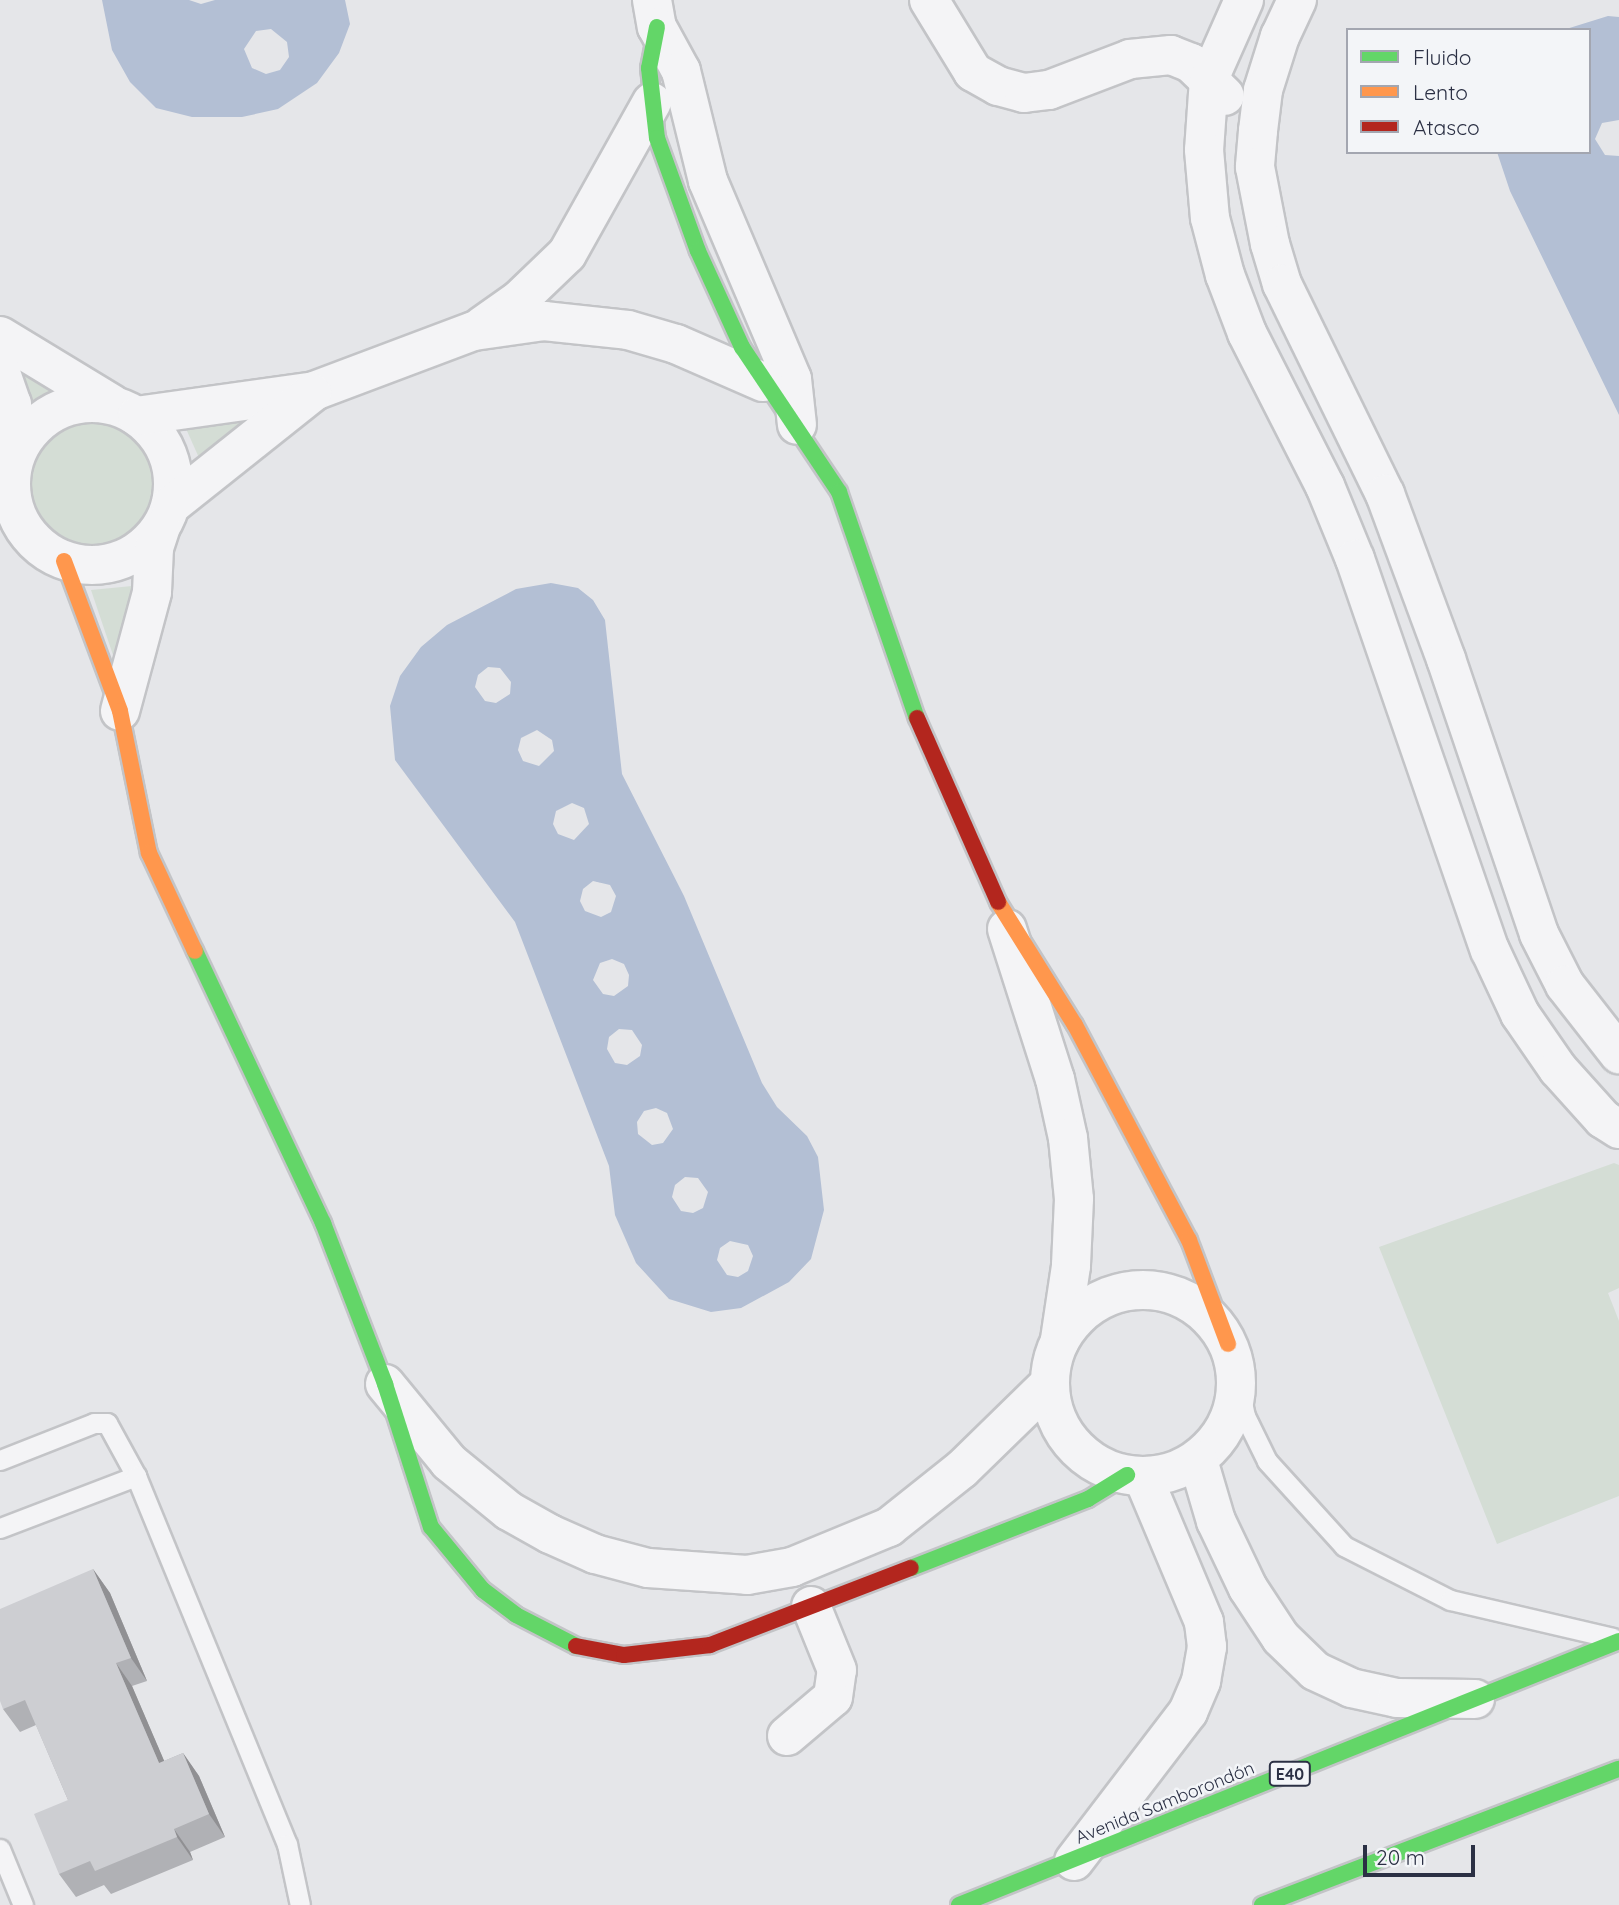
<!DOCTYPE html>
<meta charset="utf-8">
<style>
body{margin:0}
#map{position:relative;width:1619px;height:1905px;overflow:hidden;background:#e5e6e9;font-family:Quicksand,sans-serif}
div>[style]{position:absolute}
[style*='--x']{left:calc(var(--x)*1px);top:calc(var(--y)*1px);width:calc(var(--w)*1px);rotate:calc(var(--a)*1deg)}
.green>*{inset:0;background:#d4ddd5}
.round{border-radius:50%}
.water>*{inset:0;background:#b3bfd4}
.roads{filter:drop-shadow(2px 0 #c3c4c7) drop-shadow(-2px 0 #c3c4c7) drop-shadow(0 2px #c3c4c7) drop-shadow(0 -2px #c3c4c7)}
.lane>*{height:19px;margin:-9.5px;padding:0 9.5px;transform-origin:9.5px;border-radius:9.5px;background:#f4f4f6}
.street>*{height:38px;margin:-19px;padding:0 19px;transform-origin:19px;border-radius:19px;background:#f4f4f6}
.street>.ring{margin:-19px;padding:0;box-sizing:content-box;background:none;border:38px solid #f4f4f6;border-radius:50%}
.fast>*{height:16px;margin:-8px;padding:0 8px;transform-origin:8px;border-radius:8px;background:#63d668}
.slow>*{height:16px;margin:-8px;padding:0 8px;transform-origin:8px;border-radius:8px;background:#ff974d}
.jam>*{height:16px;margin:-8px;padding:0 8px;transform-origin:8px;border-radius:8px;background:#b3261e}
.wall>*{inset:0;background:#b0b1b5}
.shaded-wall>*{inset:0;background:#909093}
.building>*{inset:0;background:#cdced2}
span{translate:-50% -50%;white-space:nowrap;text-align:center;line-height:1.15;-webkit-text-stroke:5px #f3f5f8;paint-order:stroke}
.shield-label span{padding:2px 5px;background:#f3f5f8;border:2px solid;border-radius:5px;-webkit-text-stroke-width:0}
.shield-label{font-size:16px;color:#2b3044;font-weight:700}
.street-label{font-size:18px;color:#2b3044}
.legend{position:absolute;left:1346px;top:28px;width:245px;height:126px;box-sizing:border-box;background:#f3f5f8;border:2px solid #a3a6b0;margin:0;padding:9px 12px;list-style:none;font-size:21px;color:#2b3044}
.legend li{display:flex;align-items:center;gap:14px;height:35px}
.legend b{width:35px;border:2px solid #a3a6b0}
.scale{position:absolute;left:1363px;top:1845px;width:112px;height:32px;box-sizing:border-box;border:4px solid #2b3044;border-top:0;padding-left:9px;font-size:21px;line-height:24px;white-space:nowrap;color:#2b3044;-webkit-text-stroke:5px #f3f5f8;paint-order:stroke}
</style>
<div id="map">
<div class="green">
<i style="clip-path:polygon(9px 359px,59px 393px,26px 408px)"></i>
<i style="clip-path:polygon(245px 419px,200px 460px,183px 422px)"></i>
<i class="round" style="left:30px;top:421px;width:126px;height:126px"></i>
<i style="clip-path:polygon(132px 586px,114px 658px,91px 590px)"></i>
<i style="clip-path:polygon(1614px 1163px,1619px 1165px,1619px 1288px,1608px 1293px,1619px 1321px,1619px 1496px,1497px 1544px,1379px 1247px)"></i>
</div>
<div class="water">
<i style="clip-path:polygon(evenodd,102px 0,189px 0,201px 4px,215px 0,345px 0,350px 24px,339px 53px,317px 83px,278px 109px,242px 117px,192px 117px,156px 108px,130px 82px,112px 50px,102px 0,271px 29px,287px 42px,289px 57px,280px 70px,266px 74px,252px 68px,244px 49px,256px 31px,271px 29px)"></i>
<i style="clip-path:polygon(1608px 16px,1619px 17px,1619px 120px,1602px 123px,1595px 139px,1605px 155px,1619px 156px,1619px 415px,1510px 191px,1497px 152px,1589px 152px,1589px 30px,1563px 30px)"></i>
<i style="clip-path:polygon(evenodd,551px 583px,578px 588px,593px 600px,605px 620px,622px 774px,684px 896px,762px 1083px,777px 1107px,807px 1136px,818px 1157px,824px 1210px,811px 1259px,789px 1282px,741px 1308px,711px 1312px,669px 1299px,636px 1263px,615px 1215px,609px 1166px,515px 922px,395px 760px,390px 706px,400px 676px,421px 647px,447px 625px,516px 589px,551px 583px,488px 667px,500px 668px,511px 682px,510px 694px,496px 703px,485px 701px,475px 687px,478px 675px,488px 667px,551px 583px,537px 730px,552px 740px,554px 751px,539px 766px,523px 761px,518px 750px,521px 738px,537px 730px,551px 583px,572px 803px,584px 808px,589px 824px,574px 840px,558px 834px,553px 824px,556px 811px,572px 803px,551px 583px,593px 881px,610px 885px,616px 896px,611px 912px,601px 917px,585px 911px,580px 901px,583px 889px,593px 881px,551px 583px,612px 959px,624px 964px,629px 975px,628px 986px,614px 996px,603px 994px,593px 980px,600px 963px,612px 959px,551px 583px,619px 1029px,632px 1030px,642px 1045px,640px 1056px,627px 1065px,615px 1063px,607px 1049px,609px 1037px,619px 1029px,551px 583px,656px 1108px,667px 1113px,673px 1129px,663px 1143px,652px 1145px,638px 1134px,637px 1122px,644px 1111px,656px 1108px,551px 583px,685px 1177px,698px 1178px,708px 1192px,703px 1208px,693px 1213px,681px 1211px,672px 1197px,675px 1185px,685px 1177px,551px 583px,730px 1241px,748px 1245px,753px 1256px,748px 1271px,738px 1277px,727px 1275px,717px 1260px,720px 1248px,730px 1241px)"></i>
</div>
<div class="roads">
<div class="lane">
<i style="--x:1235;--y:1369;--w:48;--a:78"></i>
<i style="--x:1245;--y:1416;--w:50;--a:63.9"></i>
<i style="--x:1267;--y:1461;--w:115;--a:47.8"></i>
<i style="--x:1344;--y:1546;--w:119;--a:27"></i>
<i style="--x:1450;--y:1600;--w:167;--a:13.1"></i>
<i style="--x:0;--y:1460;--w:101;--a:-21.5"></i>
<i style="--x:94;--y:1423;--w:13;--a:0"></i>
<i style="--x:107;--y:1423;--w:60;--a:61.3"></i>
<i style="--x:0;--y:1528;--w:146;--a:-20.9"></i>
<i style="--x:136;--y:1476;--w:398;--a:67.7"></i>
<i style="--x:287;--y:1844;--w:62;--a:78"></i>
<i style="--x:0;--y:1849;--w:61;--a:67.7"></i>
</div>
<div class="street">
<i style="--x:652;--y:0;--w:27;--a:80"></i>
<i style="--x:657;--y:27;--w:50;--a:61.4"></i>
<i style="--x:681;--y:71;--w:113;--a:76.2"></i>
<i style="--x:708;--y:181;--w:215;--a:67"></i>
<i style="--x:792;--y:379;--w:46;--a:83.8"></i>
<i style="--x:929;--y:0;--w:84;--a:58.6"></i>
<i style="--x:973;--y:72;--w:29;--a:29"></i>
<i style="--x:998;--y:86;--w:27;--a:15"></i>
<i style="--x:1024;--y:93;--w:25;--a:-7"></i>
<i style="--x:1049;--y:90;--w:87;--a:-20.9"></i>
<i style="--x:1130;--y:59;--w:41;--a:-5.6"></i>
<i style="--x:1171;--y:55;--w:22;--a:22"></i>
<i style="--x:1191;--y:63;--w:47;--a:44.1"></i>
<i style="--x:1244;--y:0;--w:86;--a:113.9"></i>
<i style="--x:1209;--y:79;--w:71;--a:94"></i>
<i style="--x:1204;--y:150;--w:68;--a:85"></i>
<i style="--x:1210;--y:218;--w:59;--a:75.3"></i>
<i style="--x:1225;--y:275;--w:62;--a:69.2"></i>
<i style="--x:1247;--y:333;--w:172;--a:63"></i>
<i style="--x:1325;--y:486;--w:79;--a:67.7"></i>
<i style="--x:1355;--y:559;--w:414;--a:71"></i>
<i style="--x:1490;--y:950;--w:71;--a:64.9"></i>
<i style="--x:1520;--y:1014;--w:67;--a:55.4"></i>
<i style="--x:1558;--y:1069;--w:67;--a:48"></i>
<i style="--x:1603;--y:1119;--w:19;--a:32"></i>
<i style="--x:1297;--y:0;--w:40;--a:115"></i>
<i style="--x:1280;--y:36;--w:57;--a:107.5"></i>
<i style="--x:1263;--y:90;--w:41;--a:97"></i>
<i style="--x:1258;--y:131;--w:36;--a:95"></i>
<i style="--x:1255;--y:167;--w:78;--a:79"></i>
<i style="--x:1270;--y:244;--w:42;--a:73.3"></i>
<i style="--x:1282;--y:284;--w:234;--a:63.9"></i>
<i style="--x:1385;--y:494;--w:176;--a:69.7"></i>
<i style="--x:1446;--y:659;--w:290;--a:71.3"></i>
<i style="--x:1539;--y:934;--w:57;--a:63"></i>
<i style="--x:1565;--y:985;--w:88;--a:52"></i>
<i style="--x:482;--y:326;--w:45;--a:-35.1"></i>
<i style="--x:519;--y:300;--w:66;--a:-43.8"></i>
<i style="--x:567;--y:254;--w:174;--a:-60.8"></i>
<i style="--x:0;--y:336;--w:131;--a:31.3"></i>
<i style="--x:0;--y:370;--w:36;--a:71"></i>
<i style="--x:12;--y:404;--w:49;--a:85.3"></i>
<i class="ring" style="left:11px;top:403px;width:124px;height:124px"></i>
<i style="--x:137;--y:416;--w:179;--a:-8"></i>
<i style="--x:314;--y:391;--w:171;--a:-20.6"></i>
<i style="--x:474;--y:331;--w:71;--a:-8.1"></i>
<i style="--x:544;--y:321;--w:84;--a:6.1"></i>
<i style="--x:628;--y:330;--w:50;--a:16.3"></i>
<i style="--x:676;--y:344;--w:95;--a:23.6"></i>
<i style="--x:171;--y:505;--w:180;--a:-38.5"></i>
<i style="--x:120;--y:711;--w:123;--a:-74.9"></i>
<i style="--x:152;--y:592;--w:44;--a:-87.4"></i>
<i style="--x:154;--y:548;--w:20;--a:-72"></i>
<i style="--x:1007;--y:929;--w:157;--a:72.3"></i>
<i style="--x:1055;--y:1079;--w:60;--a:77.6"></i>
<i style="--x:1068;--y:1138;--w:61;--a:84.4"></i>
<i style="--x:1074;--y:1199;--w:67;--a:92.6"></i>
<i style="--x:1071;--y:1266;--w:75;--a:98.5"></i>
<i class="ring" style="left:1050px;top:1290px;width:148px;height:148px"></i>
<i style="--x:385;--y:1384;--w:101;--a:50.6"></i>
<i style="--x:449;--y:1462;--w:77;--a:39.2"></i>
<i style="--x:509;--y:1511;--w:47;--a:29.3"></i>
<i style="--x:550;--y:1534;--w:49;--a:24"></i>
<i style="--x:595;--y:1554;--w:55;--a:14.8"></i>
<i style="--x:648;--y:1568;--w:99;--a:4"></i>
<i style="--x:747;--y:1575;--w:46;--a:-10.1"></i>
<i style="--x:792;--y:1567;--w:105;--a:-22.4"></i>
<i style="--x:889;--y:1527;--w:93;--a:-38.5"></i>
<i style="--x:962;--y:1469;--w:123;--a:-44.3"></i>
<i style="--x:1198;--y:1460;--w:64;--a:73.6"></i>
<i style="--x:1216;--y:1521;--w:74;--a:64.5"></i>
<i style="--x:1248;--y:1588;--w:60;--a:56.6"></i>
<i style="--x:1281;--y:1638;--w:47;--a:44.1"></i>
<i style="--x:1315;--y:1671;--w:40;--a:25"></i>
<i style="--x:1351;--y:1688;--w:47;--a:12.3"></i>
<i style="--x:1397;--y:1698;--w:78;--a:0.7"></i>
<i style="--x:787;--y:1736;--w:60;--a:-40.3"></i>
<i style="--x:833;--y:1697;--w:27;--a:-82"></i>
<i style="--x:837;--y:1670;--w:69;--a:-112.1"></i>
<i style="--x:1074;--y:1861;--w:188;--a:-52.6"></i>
<i style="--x:1188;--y:1712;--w:34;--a:-67"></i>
<i style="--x:1201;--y:1681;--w:35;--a:-80"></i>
<i style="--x:1207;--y:1647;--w:25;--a:-97"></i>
<i style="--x:1204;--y:1622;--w:155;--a:-112.8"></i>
</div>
<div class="fast">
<i style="--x:657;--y:27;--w:42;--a:101"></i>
<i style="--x:649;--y:68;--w:70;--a:83.5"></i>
<i style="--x:657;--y:138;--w:120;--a:70.1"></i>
<i style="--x:698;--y:251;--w:106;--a:65.4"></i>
<i style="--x:742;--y:347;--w:174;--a:56.2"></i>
<i style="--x:839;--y:492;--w:239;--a:71"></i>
<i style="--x:195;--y:951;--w:301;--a:64.8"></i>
<i style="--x:323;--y:1223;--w:173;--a:68.9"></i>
<i style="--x:385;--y:1384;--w:150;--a:72.2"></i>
<i style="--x:431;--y:1527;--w:82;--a:50.5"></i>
<i style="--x:483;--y:1590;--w:41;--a:37.1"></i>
<i style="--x:516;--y:1615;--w:68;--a:27.3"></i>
<i style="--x:911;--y:1568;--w:190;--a:-21.3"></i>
<i style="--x:1088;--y:1499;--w:46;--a:-31.6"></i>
<i style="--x:959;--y:1905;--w:711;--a:-21.8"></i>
<i style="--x:1262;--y:1905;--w:382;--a:-20.9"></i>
</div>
<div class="slow">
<i style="--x:64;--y:561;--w:160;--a:69.5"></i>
<i style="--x:120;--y:711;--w:145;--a:78.5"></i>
<i style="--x:149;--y:853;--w:108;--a:64.9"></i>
<i style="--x:998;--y:902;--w:145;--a:58"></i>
<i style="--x:1075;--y:1025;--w:243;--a:62.1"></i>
<i style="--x:1189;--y:1240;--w:111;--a:69.4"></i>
</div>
<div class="jam">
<i style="--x:917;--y:718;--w:201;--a:66.2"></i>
<i style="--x:576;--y:1646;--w:49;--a:10.6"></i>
<i style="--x:624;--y:1655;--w:87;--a:-6.6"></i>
<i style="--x:710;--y:1645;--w:215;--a:-21"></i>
</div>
</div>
<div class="wall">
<i style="clip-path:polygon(93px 1569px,110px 1593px,147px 1681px,132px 1686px,164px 1761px,183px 1753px,199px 1776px,225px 1837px,190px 1852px,193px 1860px,111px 1894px,104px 1885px,76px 1897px,59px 1874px,68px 1800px,36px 1725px,20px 1732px,3px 1709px)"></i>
</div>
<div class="shaded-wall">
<i style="clip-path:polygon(93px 1569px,110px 1593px,147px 1681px,131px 1658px)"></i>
<i style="clip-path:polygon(116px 1663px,132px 1686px,175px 1786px,159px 1763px)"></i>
<i style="clip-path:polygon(183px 1753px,199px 1776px,225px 1837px,209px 1814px)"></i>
<i style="clip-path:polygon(174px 1829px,190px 1852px,193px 1860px,177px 1837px)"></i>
</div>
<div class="building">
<i style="clip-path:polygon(93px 1569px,131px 1658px,116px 1663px,159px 1763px,183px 1753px,209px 1814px,174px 1829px,177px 1837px,95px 1871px,90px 1861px,59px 1874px,34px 1814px,68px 1800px,25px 1700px,3px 1709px,0 1701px,0 1609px)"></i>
</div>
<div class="shield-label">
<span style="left:1290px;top:1774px">E40</span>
</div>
<div class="street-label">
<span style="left:1165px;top:1803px;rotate:-22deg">Avenida Samborondón</span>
</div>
<ul class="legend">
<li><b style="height:9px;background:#63d668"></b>Fluido</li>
<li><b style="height:9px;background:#ff974d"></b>Lento</li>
<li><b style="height:9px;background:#b3261e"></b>Atasco</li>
</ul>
<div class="scale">20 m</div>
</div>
